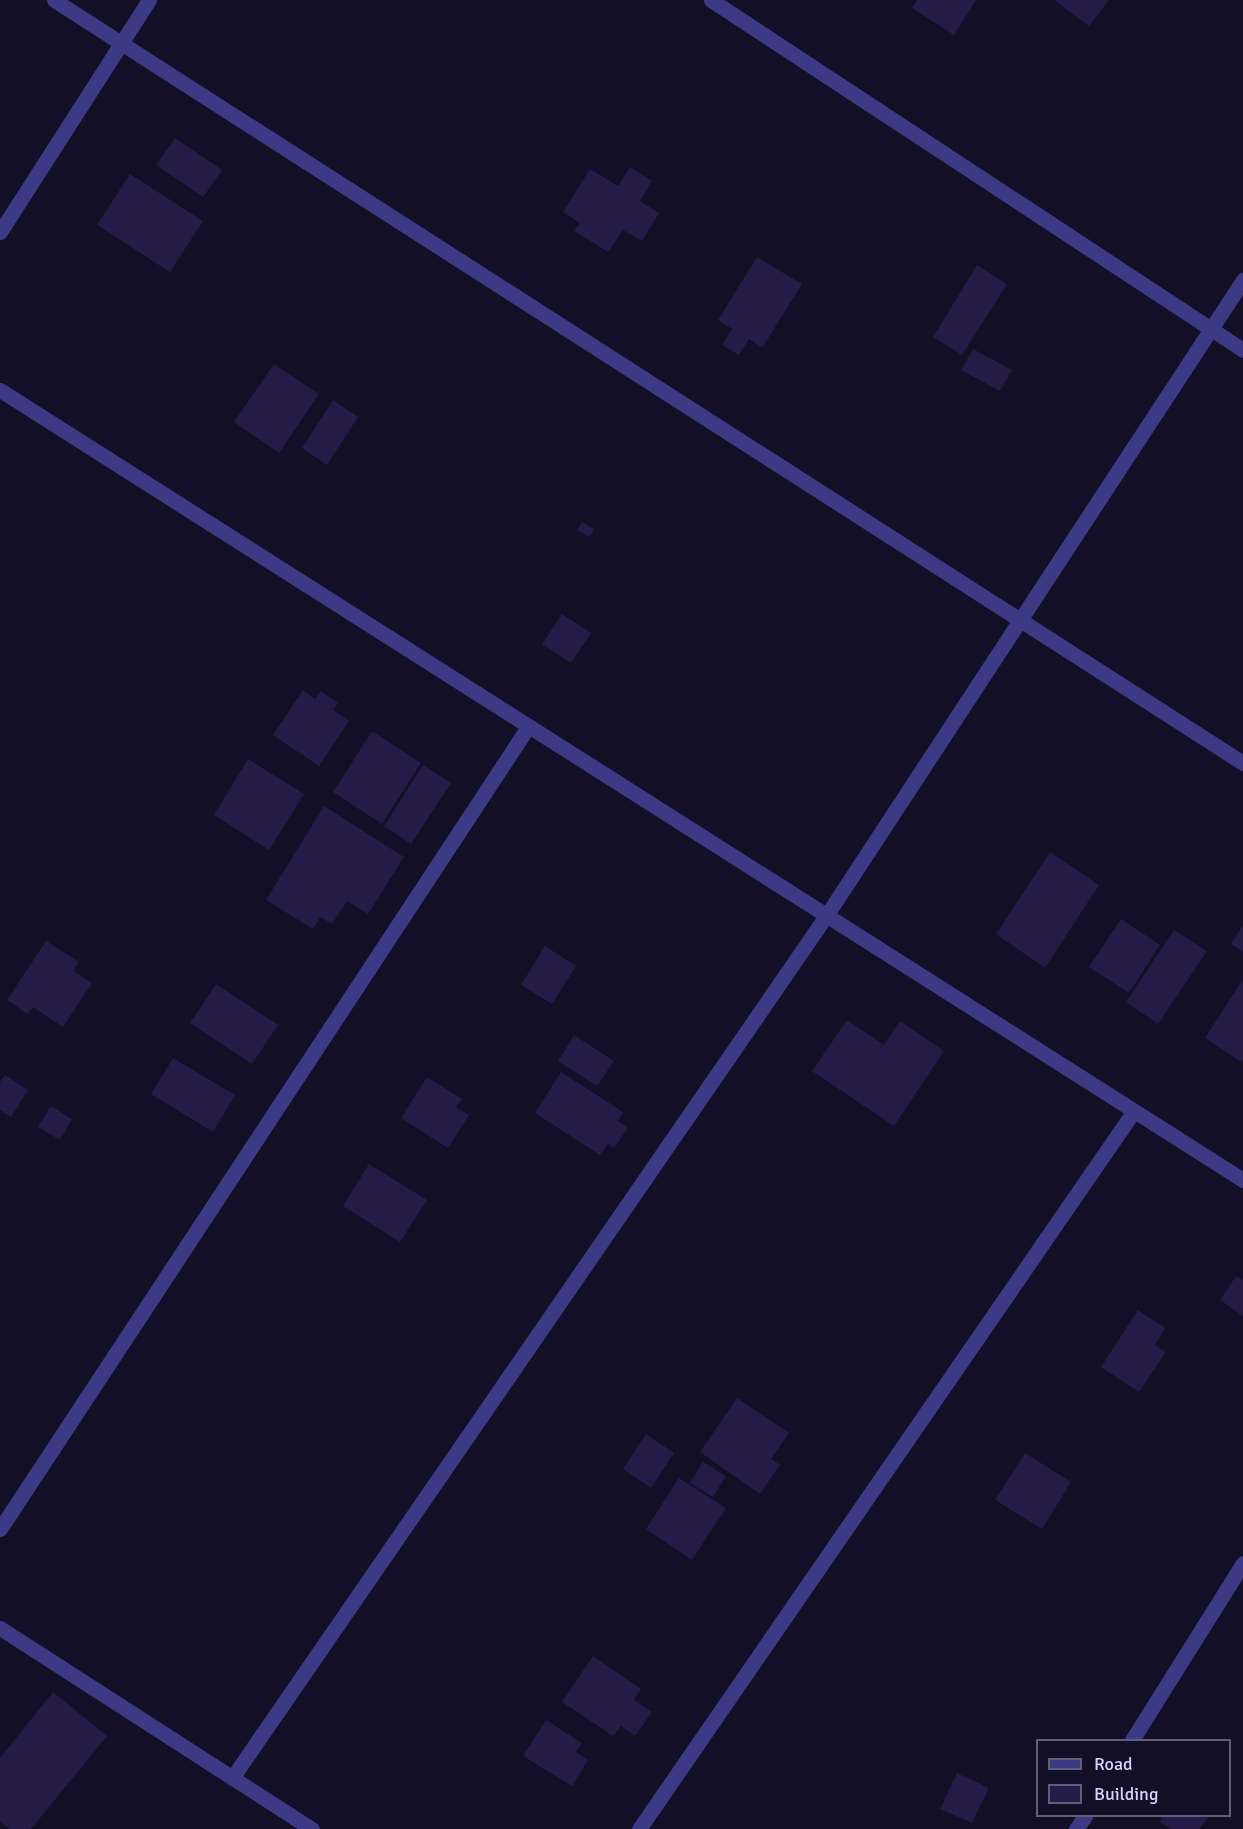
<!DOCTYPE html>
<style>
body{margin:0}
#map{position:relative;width:1243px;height:1829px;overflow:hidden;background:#130f26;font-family:Signika,sans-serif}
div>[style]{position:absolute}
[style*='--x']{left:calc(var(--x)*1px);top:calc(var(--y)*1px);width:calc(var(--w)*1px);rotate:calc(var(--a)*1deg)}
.building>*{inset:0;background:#241b47}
.street>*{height:15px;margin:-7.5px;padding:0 7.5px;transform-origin:7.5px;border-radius:7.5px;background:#3d3a85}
span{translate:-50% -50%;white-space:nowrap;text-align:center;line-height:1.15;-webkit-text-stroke:4.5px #130f26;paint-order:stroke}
.legend{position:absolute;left:1036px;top:1739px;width:195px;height:78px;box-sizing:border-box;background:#130f26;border:2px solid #625e7d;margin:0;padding:8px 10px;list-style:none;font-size:18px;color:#d9d4ff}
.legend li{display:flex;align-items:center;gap:12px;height:30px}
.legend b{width:30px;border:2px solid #625e7d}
</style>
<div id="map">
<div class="building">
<i style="clip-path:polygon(917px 0,976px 0,954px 35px,912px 8px)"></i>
<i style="clip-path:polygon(1054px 0,1109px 0,1089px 26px)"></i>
<i style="clip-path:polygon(175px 138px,222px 170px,203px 197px,156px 165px)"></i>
<i style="clip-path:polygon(630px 167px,652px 181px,640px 201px,659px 213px,642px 241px,623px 230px,608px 252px,574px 231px,580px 223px,563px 212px,590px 169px,618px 186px)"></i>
<i style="clip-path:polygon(130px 174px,203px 221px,170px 272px,97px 225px)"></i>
<i style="clip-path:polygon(757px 257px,802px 284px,762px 348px,749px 339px,739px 355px,722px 345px,732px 329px,718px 320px)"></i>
<i style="clip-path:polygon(977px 265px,1007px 284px,962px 355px,933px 337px)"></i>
<i style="clip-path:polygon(973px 349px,1012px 370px,1000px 391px,961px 370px)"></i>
<i style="clip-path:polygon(274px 364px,319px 394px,279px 453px,234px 422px)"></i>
<i style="clip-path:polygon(333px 400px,358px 417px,327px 465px,302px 448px)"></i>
<i style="clip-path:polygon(582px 522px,594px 529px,589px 537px,577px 530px)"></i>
<i style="clip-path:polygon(562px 614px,591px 633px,571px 663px,542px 644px)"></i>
<i style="clip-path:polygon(303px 690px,315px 699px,321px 691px,338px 703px,333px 710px,349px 721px,319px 766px,273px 735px)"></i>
<i style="clip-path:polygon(372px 731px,421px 763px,382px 824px,333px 792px)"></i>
<i style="clip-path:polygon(248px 759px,304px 794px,269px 850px,214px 815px)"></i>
<i style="clip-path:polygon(423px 765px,451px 783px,411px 844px,384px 826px)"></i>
<i style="clip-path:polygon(324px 806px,404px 857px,368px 914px,347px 901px,332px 924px,320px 917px,313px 929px,266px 900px)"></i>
<i style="clip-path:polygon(1050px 852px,1099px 885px,1045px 968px,996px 934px)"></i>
<i style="clip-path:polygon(1121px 919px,1160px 945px,1129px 993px,1089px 967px)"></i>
<i style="clip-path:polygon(1243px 925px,1243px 952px,1231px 944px)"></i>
<i style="clip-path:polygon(1174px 930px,1207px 951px,1158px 1024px,1126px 1002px)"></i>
<i style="clip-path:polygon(46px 941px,79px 962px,73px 971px,92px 983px,63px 1027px,33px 1007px,28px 1014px,7px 1000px)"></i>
<i style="clip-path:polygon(545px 946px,576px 966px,552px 1004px,521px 985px)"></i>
<i style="clip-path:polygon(1243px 979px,1243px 1060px,1241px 1062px,1205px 1038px)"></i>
<i style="clip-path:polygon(216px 984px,278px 1025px,252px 1064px,190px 1023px)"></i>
<i style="clip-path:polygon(847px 1020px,884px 1045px,900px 1021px,944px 1051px,894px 1126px,812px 1071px)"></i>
<i style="clip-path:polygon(574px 1035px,614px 1061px,597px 1086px,558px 1061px)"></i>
<i style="clip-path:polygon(173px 1058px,235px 1095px,213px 1132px,151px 1094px)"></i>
<i style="clip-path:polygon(561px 1072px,623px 1112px,618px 1121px,628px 1128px,614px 1148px,608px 1144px,600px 1155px,535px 1113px)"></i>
<i style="clip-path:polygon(5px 1075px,28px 1090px,11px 1117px,0 1110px,0 1082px)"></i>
<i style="clip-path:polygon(427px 1077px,462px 1099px,456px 1107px,469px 1115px,448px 1148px,401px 1118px)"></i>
<i style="clip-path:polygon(51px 1106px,72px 1119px,60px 1140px,38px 1127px)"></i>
<i style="clip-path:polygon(369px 1164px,427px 1200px,400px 1242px,343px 1206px)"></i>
<i style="clip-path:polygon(1236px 1276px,1243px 1280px,1243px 1316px,1220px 1300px)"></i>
<i style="clip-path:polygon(1138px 1310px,1165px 1328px,1155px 1345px,1166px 1352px,1139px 1392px,1101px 1367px)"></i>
<i style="clip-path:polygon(737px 1398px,789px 1433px,771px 1459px,780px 1465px,760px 1494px,700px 1452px)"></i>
<i style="clip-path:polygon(646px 1434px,674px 1453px,651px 1488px,623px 1469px)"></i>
<i style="clip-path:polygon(1025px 1453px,1071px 1482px,1042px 1529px,995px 1500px)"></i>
<i style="clip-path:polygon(703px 1462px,726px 1476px,713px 1497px,690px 1483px)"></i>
<i style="clip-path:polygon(679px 1478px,726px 1508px,692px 1560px,646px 1529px)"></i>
<i style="clip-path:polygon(593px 1656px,641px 1689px,634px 1700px,652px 1712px,635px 1736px,621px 1726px,613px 1736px,562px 1702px)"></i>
<i style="clip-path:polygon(53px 1692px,107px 1736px,31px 1829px,9px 1829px,0 1822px,0 1758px)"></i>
<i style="clip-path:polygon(546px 1720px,582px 1743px,576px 1752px,588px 1760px,572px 1786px,523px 1756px)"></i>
<i style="clip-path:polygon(957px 1773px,989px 1788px,972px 1823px,940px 1809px)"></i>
<i style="clip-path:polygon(1164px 1816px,1209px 1816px,1200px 1829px,1171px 1829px,1160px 1822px)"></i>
</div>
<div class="street">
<i style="--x:54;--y:0;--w:1413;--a:32.69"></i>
<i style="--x:711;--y:0;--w:637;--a:33.34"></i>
<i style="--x:0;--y:232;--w:276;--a:-57.3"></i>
<i style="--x:0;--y:390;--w:1473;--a:32.44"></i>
<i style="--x:0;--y:1529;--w:960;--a:-56.64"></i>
<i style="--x:0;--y:1628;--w:371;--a:32.8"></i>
<i style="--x:1132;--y:1740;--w:209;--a:-57.9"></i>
<i style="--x:232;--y:1778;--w:1047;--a:-55.43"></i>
<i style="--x:826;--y:916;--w:761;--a:-56.75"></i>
<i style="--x:639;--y:1829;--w:872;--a:-55.42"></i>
<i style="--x:1076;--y:1829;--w:16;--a:-55"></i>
</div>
<ul class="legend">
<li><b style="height:8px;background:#3d3a85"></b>Road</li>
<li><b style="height:16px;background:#241b47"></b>Building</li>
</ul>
</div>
